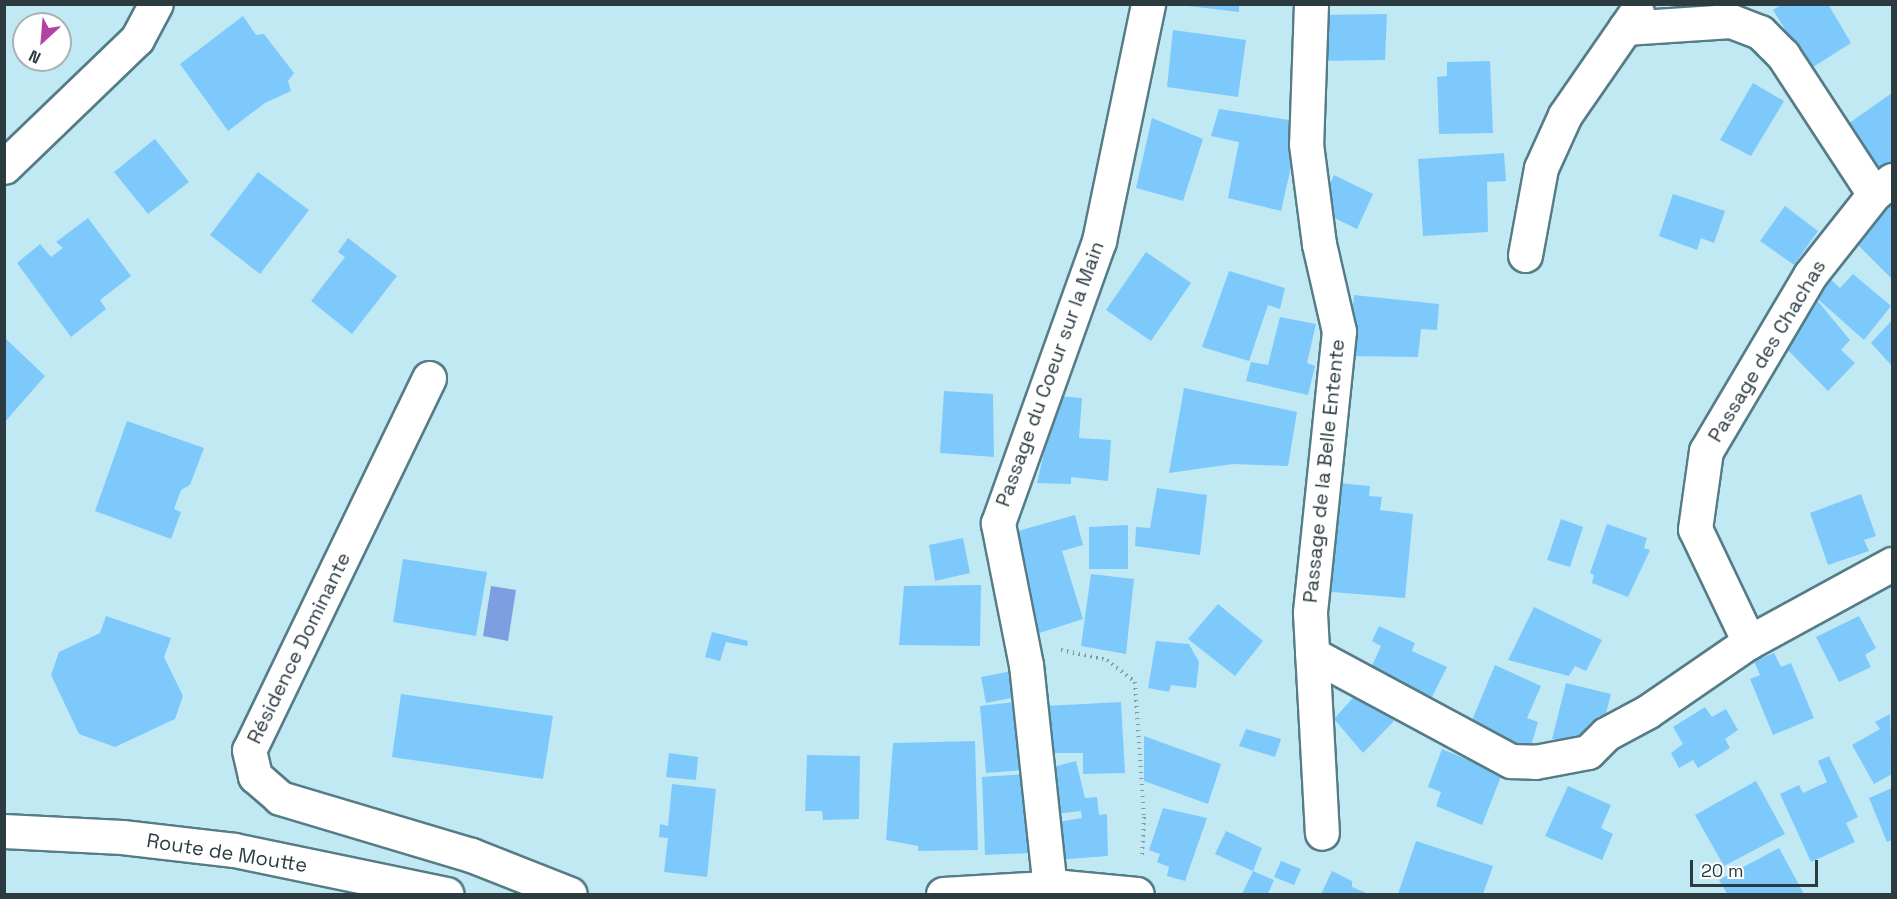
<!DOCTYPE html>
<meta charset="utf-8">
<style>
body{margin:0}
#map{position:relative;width:1897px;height:899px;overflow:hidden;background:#c0e9f4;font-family:"Space Grotesk",sans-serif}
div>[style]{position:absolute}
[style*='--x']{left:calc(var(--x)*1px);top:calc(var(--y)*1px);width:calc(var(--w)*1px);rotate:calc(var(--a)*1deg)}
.water>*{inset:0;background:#7d9ee0}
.building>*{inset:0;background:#7ec9fc}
.path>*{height:4px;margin-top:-2px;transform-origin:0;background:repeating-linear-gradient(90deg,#7e9ba4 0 1.5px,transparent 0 6px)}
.roads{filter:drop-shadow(2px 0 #567c86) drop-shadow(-2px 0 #567c86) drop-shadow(0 2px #567c86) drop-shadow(0 -2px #567c86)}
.minor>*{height:33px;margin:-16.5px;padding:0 16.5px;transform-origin:16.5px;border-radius:16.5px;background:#fff}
.secondary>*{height:33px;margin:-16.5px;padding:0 16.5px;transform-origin:16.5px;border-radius:16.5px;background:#fff}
span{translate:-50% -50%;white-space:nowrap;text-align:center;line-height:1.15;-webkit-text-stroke:5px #fff;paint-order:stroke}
.street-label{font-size:20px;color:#2b3b40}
.frame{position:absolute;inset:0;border:6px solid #2b3b40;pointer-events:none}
.north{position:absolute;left:12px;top:12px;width:60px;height:60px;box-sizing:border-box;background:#fff;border:2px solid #aab1b3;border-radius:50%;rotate:206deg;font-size:16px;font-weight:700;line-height:24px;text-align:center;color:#2b3b40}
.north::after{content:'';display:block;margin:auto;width:21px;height:27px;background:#b243a1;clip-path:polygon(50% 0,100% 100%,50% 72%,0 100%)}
.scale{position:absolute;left:1690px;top:860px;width:128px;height:27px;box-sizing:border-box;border:3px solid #2b3b40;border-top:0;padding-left:8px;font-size:18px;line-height:21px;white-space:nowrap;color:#2b3b40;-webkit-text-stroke:4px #fff;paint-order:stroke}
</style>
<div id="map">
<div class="water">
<i style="clip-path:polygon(491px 586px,516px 590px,508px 641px,483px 636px)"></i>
</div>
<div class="building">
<i style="clip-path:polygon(1188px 4px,1239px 4px,1239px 12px,1188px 6px)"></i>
<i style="clip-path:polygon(1783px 4px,1828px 4px,1851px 43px,1810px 69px,1773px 10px)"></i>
<i style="clip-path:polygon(1387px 14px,1385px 60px,1314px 61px,1317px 15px)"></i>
<i style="clip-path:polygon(243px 16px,256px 35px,264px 34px,294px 73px,288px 81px,291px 91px,265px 103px,228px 131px,180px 64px)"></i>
<i style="clip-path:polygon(1173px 30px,1246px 40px,1238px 97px,1167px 87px)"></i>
<i style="clip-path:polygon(1490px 61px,1493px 133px,1439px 134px,1437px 77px,1447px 76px,1447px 62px)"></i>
<i style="clip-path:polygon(1753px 83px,1784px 101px,1751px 156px,1720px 140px)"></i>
<i style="clip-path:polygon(1892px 93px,1892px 172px,1882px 179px,1845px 126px)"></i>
<i style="clip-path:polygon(1219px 109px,1296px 121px,1300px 127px,1281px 211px,1228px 198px,1239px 142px,1211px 136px)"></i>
<i style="clip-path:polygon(1152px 118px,1203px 139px,1183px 201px,1136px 188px)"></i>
<i style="clip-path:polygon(155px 139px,189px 182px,148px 214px,114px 172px)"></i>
<i style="clip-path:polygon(1504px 153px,1506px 181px,1487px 182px,1488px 232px,1423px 236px,1418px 159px)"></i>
<i style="clip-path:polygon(258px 172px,309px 210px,260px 274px,210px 235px)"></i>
<i style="clip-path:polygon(1334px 175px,1373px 194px,1357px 229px,1318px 210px)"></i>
<i style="clip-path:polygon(1673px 194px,1725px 211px,1714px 243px,1701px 238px,1697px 250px,1659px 236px)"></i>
<i style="clip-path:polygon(1887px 197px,1892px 207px,1892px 279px,1849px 236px)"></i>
<i style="clip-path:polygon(1785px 206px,1818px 231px,1794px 265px,1760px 241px)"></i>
<i style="clip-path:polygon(88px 218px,131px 276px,100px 300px,106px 309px,71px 337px,17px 263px,40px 244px,51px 257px,63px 248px,56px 242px)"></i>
<i style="clip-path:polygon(348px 238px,397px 276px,352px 334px,311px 301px,345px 257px,338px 252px)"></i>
<i style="clip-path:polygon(1146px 252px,1191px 283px,1151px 341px,1106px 310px)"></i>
<i style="clip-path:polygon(1229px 271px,1285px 288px,1280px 309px,1268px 305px,1249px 361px,1202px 347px)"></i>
<i style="clip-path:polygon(1823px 272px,1840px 288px,1853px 274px,1891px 306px,1864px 340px,1811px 293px,1850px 340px,1841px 350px,1855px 363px,1828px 391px,1780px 342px)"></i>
<i style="clip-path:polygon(1354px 295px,1439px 304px,1437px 330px,1421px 329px,1418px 357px,1348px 356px)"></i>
<i style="clip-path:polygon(1280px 317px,1316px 324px,1307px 363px,1315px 366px,1308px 395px,1246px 381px,1251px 362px,1268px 365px)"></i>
<i style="clip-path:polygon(1892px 320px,1892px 366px,1871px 343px)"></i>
<i style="clip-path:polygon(4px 337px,45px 376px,4px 423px)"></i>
<i style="clip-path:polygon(1184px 388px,1297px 412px,1288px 466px,1233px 464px,1169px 473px)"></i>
<i style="clip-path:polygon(944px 391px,993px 394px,994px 457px,940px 453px)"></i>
<i style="clip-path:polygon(1057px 396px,1082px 398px,1079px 438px,1111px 440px,1108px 481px,1071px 477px,1071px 484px,1037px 483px)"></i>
<i style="clip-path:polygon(127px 421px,204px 448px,190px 485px,181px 490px,174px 509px,181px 512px,171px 539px,95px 511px)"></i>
<i style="clip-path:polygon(1329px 482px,1370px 486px,1369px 496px,1382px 497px,1380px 510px,1413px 514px,1405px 598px,1332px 592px,1334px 542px,1324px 541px)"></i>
<i style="clip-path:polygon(1157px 488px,1207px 495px,1200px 555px,1135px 546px,1136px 527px,1150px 528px)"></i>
<i style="clip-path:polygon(1861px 494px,1876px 536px,1864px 540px,1869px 551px,1828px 565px,1810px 513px)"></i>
<i style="clip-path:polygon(1075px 515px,1083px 545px,1062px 551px,1083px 619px,1033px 635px,1007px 534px)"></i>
<i style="clip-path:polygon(1561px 519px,1583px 527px,1570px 567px,1547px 560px)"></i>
<i style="clip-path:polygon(1607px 524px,1647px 538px,1644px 548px,1650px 550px,1628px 597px,1592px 583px,1594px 575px,1590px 573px)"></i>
<i style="clip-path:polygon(1128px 525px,1128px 569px,1089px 569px,1089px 527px)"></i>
<i style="clip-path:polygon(963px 538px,970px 573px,935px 581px,929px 545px)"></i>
<i style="clip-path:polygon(403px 559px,487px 572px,476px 636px,393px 622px)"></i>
<i style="clip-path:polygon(1091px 574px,1134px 579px,1126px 654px,1081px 646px)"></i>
<i style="clip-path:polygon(981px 585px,980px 646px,899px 645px,904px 586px)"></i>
<i style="clip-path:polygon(1218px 604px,1263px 641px,1235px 676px,1188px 639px)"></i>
<i style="clip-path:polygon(1534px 607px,1602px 640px,1586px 671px,1575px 666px,1569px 676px,1508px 660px)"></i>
<i style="clip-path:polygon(106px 616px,171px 638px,164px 657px,183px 696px,175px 719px,115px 747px,79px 734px,51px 675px,59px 652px,100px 633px)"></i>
<i style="clip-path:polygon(1859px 616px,1876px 648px,1865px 655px,1871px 667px,1839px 682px,1816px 637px)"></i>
<i style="clip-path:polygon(1379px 626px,1415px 643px,1412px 651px,1447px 667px,1432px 697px,1371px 668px,1381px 646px,1372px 641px)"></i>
<i style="clip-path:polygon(712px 632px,748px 641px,747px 646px,726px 642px,720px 661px,705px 657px)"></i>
<i style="clip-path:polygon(1156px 641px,1189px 644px,1199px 662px,1196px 688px,1171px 685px,1169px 692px,1148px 688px)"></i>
<i style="clip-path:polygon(1774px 653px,1781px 667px,1791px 663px,1814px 718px,1773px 735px,1750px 679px,1760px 675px,1754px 661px)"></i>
<i style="clip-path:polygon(1495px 665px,1541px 686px,1527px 718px,1538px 722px,1528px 756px,1470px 725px)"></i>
<i style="clip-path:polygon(1017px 670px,1022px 696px,986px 703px,981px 677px)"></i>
<i style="clip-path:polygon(1566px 683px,1611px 694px,1605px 717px,1598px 716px,1590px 747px,1552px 739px)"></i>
<i style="clip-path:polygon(1359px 691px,1394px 721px,1363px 753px,1334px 719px)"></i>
<i style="clip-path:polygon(401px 694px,553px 716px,543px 779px,392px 757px)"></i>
<i style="clip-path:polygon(1022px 701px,1023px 770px,986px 773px,980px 706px)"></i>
<i style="clip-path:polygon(1121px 702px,1125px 773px,1083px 774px,1083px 753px,1047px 753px,1046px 706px)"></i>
<i style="clip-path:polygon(1705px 707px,1712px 717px,1726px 709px,1738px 730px,1725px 739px,1730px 748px,1698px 768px,1693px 760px,1679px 768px,1671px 753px,1683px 744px,1673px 727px)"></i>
<i style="clip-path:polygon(1890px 714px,1892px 774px,1874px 784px,1852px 745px,1880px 729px,1875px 722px)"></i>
<i style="clip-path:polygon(1246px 729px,1281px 739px,1275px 757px,1239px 746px)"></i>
<i style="clip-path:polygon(1144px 736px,1221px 764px,1208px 804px,1144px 781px)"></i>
<i style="clip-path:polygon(975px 741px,978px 850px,918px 851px,918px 846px,886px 840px,893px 743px)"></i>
<i style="clip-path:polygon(1442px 749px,1502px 774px,1482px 825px,1436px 806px,1441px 792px,1428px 787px)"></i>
<i style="clip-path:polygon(669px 753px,698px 757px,696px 780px,666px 777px)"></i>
<i style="clip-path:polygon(807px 755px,860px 756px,859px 819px,823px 820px,822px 811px,805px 811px)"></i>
<i style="clip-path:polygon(1829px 756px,1858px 817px,1846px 823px,1855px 842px,1811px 862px,1780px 794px,1799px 785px,1803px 793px,1827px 782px,1818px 761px)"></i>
<i style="clip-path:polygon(1076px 761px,1085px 798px,1097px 797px,1099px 815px,1107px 814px,1108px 856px,1055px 860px,1057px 822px,1082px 818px,1081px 811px,1056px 814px,1045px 769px)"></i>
<i style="clip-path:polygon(1027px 774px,1031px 853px,985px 855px,982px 777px)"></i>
<i style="clip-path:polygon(1756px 781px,1785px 834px,1724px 866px,1695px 815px)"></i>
<i style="clip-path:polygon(672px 784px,716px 789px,707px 877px,664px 872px,668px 838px,659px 837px,660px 824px,668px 826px)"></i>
<i style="clip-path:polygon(1568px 786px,1611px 805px,1601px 828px,1613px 834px,1602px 860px,1545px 836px)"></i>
<i style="clip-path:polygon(1892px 788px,1892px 840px,1887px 842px,1869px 798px)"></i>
<i style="clip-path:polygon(1163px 808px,1207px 818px,1185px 881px,1167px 876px,1169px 867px,1157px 862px,1160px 854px,1149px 850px)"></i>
<i style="clip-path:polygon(1226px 831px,1262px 848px,1253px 871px,1215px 854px)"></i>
<i style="clip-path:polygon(1416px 841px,1493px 866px,1483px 894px,1398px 894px)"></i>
<i style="clip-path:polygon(1779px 848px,1804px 894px,1727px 894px,1719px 880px)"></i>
<i style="clip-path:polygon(1281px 861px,1301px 869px,1294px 885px,1274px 877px)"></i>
<i style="clip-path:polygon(1253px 871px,1274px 880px,1268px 894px,1242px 894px)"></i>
<i style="clip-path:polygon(1332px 871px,1352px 881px,1352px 887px,1369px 894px,1321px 894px)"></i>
</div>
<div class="path">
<i style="--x:1061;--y:650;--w:47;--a:12.3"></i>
<i style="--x:1107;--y:660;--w:36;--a:38"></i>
<i style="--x:1135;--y:682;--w:135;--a:86.2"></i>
<i style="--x:1144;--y:817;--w:38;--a:93"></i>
</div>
<div class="roads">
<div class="minor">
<i style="--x:1311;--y:4;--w:140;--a:92"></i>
<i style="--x:1306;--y:144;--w:101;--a:82.6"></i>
<i style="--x:1319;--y:244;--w:89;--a:77.1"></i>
<i style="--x:1339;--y:331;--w:283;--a:95.9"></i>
<i style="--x:1310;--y:613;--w:220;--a:86.9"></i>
<i style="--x:1625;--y:28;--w:106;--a:-3.8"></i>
<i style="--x:1731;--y:21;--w:31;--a:21"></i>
<i style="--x:1760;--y:32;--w:33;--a:45"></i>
<i style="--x:1783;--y:55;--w:166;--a:56.8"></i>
<i style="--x:1525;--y:255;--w:88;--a:-79.6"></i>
<i style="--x:1541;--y:168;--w:58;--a:-65.6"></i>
<i style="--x:1565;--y:115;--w:126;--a:-55.3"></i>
<i style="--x:429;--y:378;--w:413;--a:115.8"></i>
<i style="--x:249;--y:750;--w:27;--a:77"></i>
<i style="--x:255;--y:776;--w:33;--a:41"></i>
<i style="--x:280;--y:798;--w:199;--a:16.6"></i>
<i style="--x:471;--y:855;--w:106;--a:21.5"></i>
<i style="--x:1749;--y:642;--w:125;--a:-115.5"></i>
<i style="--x:1695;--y:529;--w:79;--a:-82"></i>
<i style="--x:1706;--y:451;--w:204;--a:-59.4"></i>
<i style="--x:1810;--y:275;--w:103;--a:-51.7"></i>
<i style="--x:1874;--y:194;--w:23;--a:-38"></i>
<i style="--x:1312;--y:654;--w:226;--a:28.3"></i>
<i style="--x:1511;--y:761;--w:24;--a:2"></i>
<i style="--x:1535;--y:762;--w:54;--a:-10.7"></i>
<i style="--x:1588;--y:752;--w:25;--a:-45"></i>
<i style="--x:1606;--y:734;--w:47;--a:-28.2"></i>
<i style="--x:1647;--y:712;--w:124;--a:-34.5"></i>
<i style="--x:1749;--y:642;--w:163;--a:-28.6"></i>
<i style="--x:1050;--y:889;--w:225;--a:-96.1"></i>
<i style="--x:1026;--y:665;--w:145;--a:-101.2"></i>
<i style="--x:998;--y:523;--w:300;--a:-70.3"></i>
<i style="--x:1099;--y:241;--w:242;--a:-78.3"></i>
</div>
<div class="secondary">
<i style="--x:4;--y:167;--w:185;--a:-43.9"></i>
<i style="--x:137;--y:39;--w:40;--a:-62"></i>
<i style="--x:4;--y:831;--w:118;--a:2.9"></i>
<i style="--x:122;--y:837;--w:113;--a:6.6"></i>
<i style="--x:234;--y:850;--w:217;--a:11.7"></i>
<i style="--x:943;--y:894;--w:120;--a:-3.3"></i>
<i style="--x:1063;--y:887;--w:74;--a:5.4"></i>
</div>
</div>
<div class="street-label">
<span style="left:1767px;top:351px;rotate:-59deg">Passage des Chachas</span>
<span style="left:1050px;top:374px;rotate:-70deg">Passage du Coeur sur la Main</span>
<span style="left:1324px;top:471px;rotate:-84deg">Passage de la Belle Entente</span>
<span style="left:299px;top:648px;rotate:-64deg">Résidence Dominante</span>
<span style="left:227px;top:853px;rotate:9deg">Route de Moutte</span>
</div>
<div class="frame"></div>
<div class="north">N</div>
<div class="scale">20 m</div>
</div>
